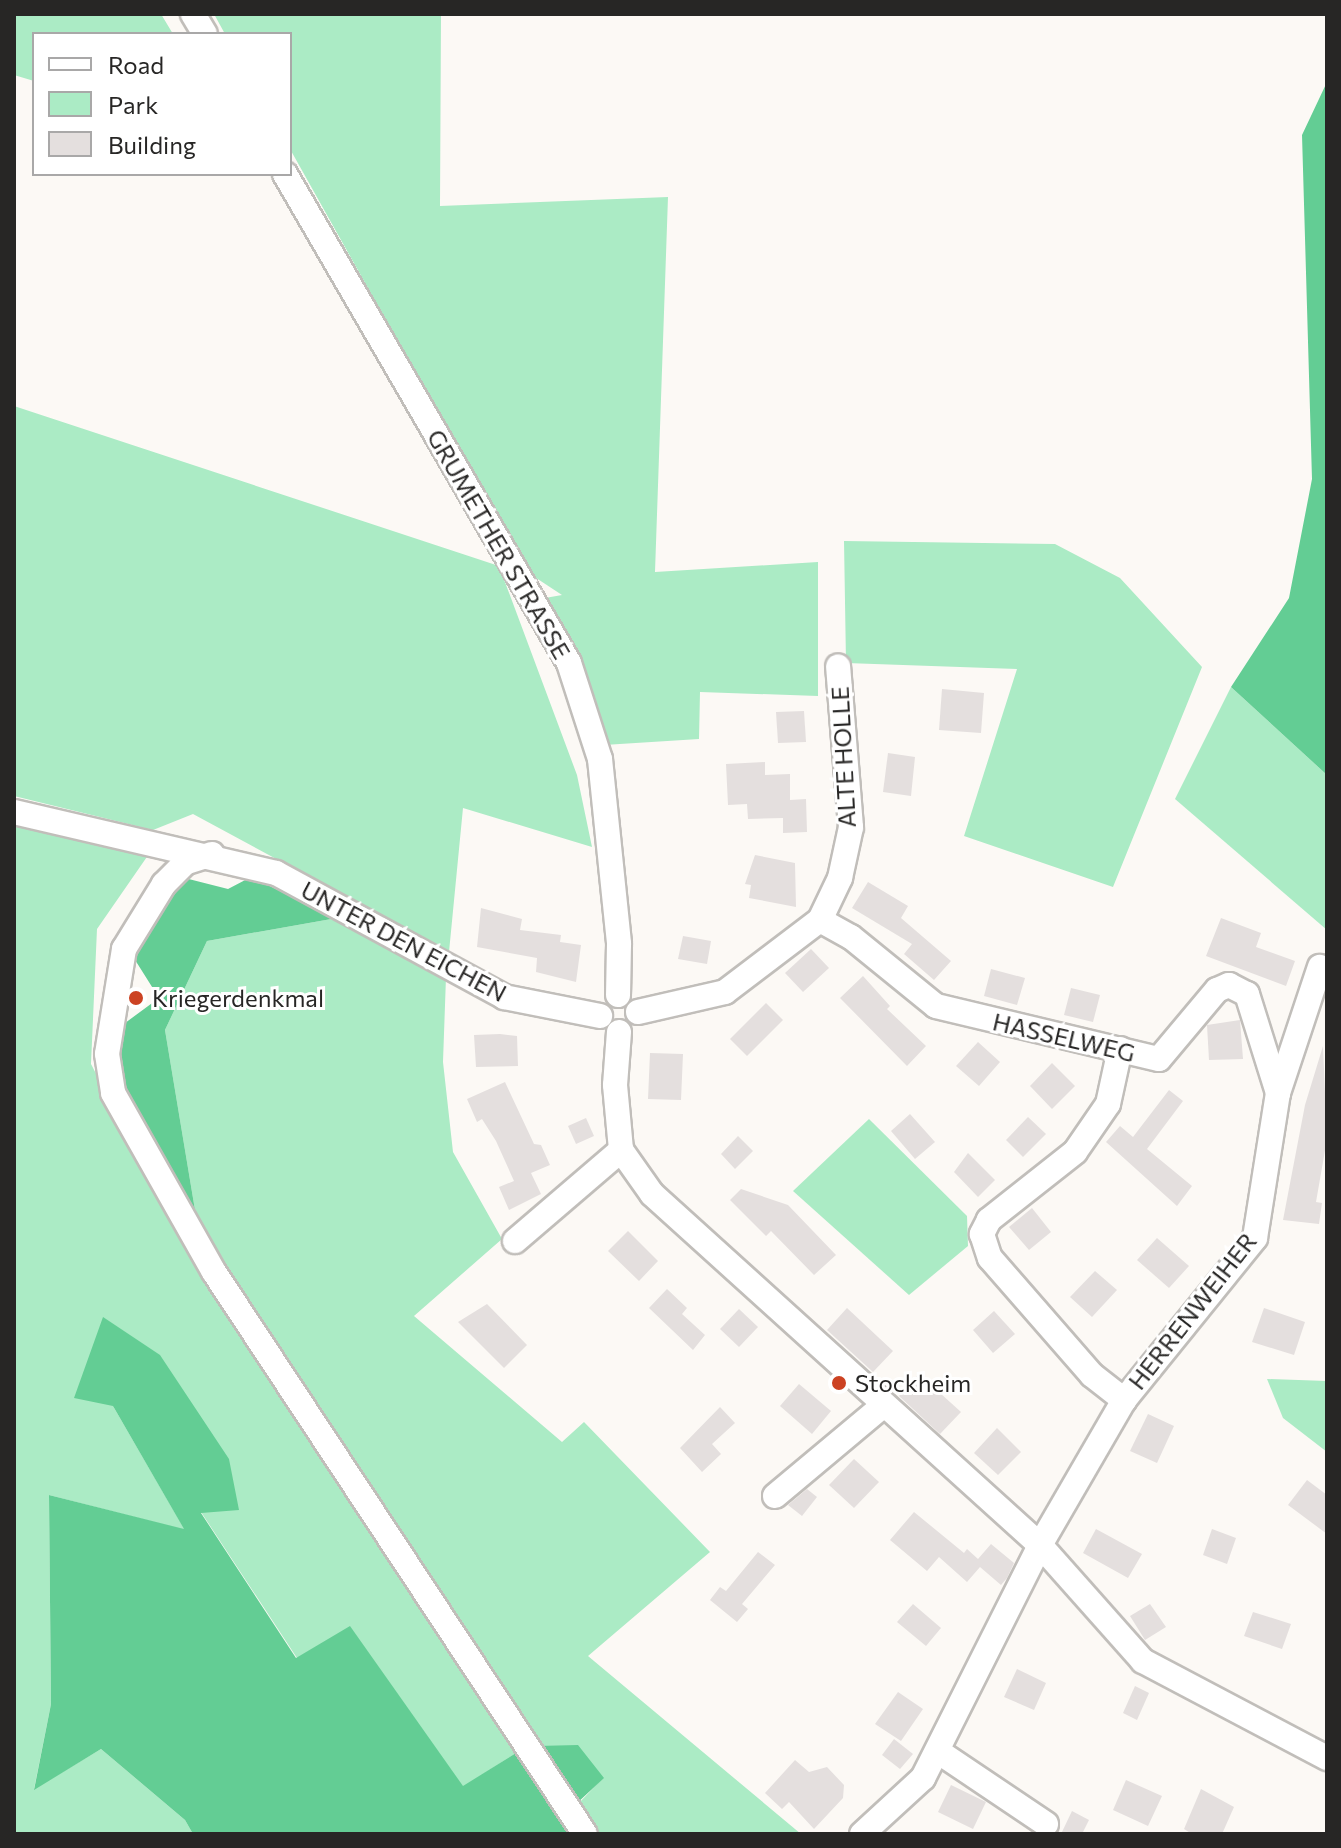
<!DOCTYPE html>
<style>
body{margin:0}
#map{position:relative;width:1341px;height:1848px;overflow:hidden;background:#fcf9f5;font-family:Commissioner,sans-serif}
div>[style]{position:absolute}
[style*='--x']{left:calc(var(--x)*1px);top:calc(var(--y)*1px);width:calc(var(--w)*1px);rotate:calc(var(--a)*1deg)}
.green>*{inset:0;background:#abebc5}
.forest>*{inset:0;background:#63cd94}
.building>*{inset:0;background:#e4dfde}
.roads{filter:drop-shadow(2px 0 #c1beba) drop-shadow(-2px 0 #c1beba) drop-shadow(0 2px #c1beba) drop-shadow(0 -2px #c1beba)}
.minor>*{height:24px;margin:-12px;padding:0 12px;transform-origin:12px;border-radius:12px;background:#fff}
.dots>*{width:22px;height:22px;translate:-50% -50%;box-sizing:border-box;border:4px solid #fff;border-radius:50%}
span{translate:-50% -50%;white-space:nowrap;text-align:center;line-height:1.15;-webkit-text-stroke:6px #fff;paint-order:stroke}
.street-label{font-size:24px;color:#272625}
.poi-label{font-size:24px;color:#272625}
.left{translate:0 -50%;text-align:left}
.frame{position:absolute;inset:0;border:16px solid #272625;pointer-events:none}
.legend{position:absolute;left:32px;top:32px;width:260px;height:144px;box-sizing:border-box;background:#fff;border:2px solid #a9a8a8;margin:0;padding:10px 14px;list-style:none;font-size:24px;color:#272625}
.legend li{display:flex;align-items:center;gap:16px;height:40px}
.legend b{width:40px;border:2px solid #a9a8a8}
</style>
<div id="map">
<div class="green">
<i style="clip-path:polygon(14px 14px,161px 14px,173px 34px,34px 34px,34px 81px,14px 75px)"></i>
<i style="clip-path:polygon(214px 14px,441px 14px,440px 206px,668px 197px,655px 572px,818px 562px,818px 696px,700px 692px,699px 739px,604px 745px,545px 598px,562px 595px,527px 572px,290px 149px,290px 34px,225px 34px)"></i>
<i style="clip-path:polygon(14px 406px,499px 566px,577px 775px,592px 847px,463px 808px,449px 952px,193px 814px,153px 830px,14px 796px)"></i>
<i style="clip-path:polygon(844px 541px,1055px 544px,1120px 578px,1202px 667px,1113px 887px,964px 836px,1017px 669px,846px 663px)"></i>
<i style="clip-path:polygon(1231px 687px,1327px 775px,1327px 930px,1175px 799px)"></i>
<i style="clip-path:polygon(14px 822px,151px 851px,97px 929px,91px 1064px,170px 1217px,516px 1753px,463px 1787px,350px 1627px,297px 1658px,201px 1512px,113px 1406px,185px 1530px,49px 1495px,51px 1704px,34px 1789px,101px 1749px,185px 1820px,193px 1834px,14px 1834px)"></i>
<i style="clip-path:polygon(337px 918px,446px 977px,443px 1062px,453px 1152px,502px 1239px,414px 1316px,562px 1442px,584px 1422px,710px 1552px,588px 1656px,801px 1834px,596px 1834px,578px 1804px,603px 1778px,537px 1746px,198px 1228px,165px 1030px,207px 941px)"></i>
<i style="clip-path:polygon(869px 1119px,967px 1216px,968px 1246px,909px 1295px,793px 1191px)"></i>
<i style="clip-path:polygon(1267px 1379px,1327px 1381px,1327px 1452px,1283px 1418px)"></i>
</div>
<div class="forest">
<i style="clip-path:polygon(1327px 82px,1327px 775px,1231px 687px,1289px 598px,1312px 479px,1302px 135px)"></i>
<i style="clip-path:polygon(165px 873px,228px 889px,251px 877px,337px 918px,207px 941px,165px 1030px,198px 1228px,107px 1054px,121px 1026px,159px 998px,120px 936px)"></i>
<i style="clip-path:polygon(103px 1317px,160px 1355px,229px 1459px,239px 1510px,201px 1513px,296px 1658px,350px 1626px,463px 1786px,516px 1753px,537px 1746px,578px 1745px,604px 1778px,561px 1818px,570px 1834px,193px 1834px,185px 1820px,101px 1749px,34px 1790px,51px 1704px,49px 1495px,184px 1529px,113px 1406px,74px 1398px)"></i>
</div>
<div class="building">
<i style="clip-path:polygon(942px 689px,984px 693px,981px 733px,939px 730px)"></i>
<i style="clip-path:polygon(804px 711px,806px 742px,778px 743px,776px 712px)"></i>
<i style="clip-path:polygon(888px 753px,915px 757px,911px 796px,883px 792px)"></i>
<i style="clip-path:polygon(765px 762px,765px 775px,790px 774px,790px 800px,806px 799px,807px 832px,783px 833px,783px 818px,748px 819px,747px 804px,728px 805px,726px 764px)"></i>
<i style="clip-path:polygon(755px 855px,795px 863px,796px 907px,749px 898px,751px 885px,745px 884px)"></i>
<i style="clip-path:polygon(868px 882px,908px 906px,901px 918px,951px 961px,934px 980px,904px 954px,912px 944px,852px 908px)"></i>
<i style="clip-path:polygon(481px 908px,522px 919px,520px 930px,561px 935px,560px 942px,581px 945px,576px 982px,536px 972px,537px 958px,477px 947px)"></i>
<i style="clip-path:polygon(1221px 918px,1261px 933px,1256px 947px,1295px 961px,1286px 986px,1206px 956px)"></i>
<i style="clip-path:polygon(683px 936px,711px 941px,707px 964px,678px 959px)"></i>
<i style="clip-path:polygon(811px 949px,829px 968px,803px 992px,785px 973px)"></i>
<i style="clip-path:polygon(991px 969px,1025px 978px,1017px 1005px,984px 996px)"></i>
<i style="clip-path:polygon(863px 976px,890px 1006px,887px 1009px,926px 1046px,907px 1066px,840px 998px)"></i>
<i style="clip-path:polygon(1071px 988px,1100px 995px,1093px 1022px,1064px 1015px)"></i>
<i style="clip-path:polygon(766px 1003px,783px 1020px,747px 1056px,730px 1039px)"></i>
<i style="clip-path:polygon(1240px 1020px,1243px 1059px,1209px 1060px,1207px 1025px)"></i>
<i style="clip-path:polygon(500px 1034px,517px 1036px,518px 1066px,476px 1067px,474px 1035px)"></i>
<i style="clip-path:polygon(978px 1042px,1000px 1062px,979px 1086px,956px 1066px)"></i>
<i style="clip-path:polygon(1323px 1046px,1327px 1139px,1316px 1202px,1322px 1203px,1319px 1224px,1283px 1220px,1305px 1105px)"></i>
<i style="clip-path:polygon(650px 1053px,683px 1054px,681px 1100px,648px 1099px)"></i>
<i style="clip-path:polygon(1052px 1063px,1075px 1086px,1052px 1109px,1030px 1086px)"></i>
<i style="clip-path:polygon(505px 1082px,534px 1144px,541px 1145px,550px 1165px,531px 1173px,541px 1194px,509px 1210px,499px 1187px,514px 1181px,496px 1141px,482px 1119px,477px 1122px,467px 1099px)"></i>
<i style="clip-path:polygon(1169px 1090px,1183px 1101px,1147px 1149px,1192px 1186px,1177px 1206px,1106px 1142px,1120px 1126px,1133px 1137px)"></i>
<i style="clip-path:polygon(910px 1114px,935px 1142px,915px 1159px,891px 1131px)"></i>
<i style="clip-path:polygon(1028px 1117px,1046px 1134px,1023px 1157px,1006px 1140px)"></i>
<i style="clip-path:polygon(586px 1118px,594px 1136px,576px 1144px,568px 1126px)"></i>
<i style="clip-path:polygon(738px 1136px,753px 1151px,735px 1169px,721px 1154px)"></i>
<i style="clip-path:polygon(968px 1153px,995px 1180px,978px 1197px,954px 1172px)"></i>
<i style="clip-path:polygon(741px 1189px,788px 1205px,836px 1255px,814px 1275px,771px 1231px,766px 1236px,730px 1200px)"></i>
<i style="clip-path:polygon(1032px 1208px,1051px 1232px,1029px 1250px,1009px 1227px)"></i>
<i style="clip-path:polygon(628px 1231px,658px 1261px,639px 1281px,608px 1251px)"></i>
<i style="clip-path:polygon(1157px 1238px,1189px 1266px,1169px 1288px,1137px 1260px)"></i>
<i style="clip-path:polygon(1095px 1271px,1117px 1290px,1092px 1317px,1070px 1297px)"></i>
<i style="clip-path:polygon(667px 1289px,687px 1308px,682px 1314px,705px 1335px,693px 1350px,649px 1308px)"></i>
<i style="clip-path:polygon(487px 1304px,527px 1345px,504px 1368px,458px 1322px)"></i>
<i style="clip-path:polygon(847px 1308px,893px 1351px,873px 1372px,827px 1330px)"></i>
<i style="clip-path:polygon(1264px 1308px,1305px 1322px,1294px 1355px,1252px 1342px)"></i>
<i style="clip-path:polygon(739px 1309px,758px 1327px,739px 1347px,720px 1329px)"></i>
<i style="clip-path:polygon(994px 1311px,1015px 1334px,993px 1353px,973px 1330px)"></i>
<i style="clip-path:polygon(919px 1374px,961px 1412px,940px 1434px,899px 1396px)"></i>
<i style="clip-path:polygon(799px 1384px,831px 1411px,812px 1434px,780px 1406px)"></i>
<i style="clip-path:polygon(720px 1407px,735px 1423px,712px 1444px,721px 1454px,702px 1472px,680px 1448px)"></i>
<i style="clip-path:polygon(1148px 1414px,1174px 1426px,1157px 1463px,1130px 1451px)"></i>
<i style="clip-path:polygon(997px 1428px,1021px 1452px,998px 1475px,974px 1453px)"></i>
<i style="clip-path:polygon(854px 1459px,879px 1482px,854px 1508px,829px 1485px)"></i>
<i style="clip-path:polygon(1307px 1480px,1327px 1495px,1327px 1534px,1288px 1505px)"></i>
<i style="clip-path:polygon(807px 1489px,817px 1497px,802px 1516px,788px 1505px)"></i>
<i style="clip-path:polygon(914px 1512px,964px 1553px,967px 1549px,978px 1559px,991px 1544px,1014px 1563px,1007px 1578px,1001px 1585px,980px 1567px,967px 1582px,939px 1557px,927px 1571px,890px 1540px)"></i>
<i style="clip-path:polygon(1096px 1529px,1142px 1554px,1128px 1578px,1083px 1553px)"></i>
<i style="clip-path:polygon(1212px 1529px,1236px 1538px,1227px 1564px,1203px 1555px)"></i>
<i style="clip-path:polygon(758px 1552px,775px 1565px,742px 1604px,748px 1609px,737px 1622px,710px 1600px,720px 1587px,726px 1591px)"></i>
<i style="clip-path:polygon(913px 1604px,941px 1628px,926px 1646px,897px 1622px)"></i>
<i style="clip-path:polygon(1150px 1604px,1166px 1627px,1145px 1640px,1130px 1616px)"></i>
<i style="clip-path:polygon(1253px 1612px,1291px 1624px,1282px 1649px,1244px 1636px)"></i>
<i style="clip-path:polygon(1017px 1669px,1046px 1683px,1034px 1710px,1004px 1697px)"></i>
<i style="clip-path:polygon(1135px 1686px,1149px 1693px,1137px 1720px,1123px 1713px)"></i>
<i style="clip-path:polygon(898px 1692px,923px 1709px,901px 1741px,875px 1724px)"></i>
<i style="clip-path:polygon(894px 1739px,913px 1754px,900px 1769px,882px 1755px)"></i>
<i style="clip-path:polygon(795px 1760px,809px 1772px,827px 1767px,844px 1785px,843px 1798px,814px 1829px,789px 1802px,782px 1809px,765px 1793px)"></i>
<i style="clip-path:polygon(1126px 1780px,1162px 1796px,1148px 1826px,1113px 1810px)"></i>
<i style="clip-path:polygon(951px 1785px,986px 1802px,973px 1829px,938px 1812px)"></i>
<i style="clip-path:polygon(1201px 1789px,1234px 1807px,1222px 1834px,1192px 1834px,1184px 1829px)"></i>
<i style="clip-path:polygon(1072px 1811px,1089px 1820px,1082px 1834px,1061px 1834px)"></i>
</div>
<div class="roads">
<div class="minor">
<i style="--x:193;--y:14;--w:23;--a:59"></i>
<i style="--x:285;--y:174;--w:565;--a:59.85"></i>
<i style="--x:569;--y:663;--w:101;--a:72.1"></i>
<i style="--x:600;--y:759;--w:186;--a:84.1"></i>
<i style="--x:619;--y:944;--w:51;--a:91.1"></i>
<i style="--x:14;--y:812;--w:269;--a:13.1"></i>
<i style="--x:276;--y:873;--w:260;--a:28.5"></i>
<i style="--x:504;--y:997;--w:98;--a:11.2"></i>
<i style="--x:212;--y:854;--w:28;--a:162"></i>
<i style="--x:185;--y:863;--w:30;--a:135"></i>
<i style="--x:164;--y:884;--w:76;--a:121.6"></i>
<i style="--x:124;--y:949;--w:106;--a:99.2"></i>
<i style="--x:107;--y:1054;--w:39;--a:81"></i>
<i style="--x:113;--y:1093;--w:206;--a:60.6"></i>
<i style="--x:214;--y:1272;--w:673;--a:56.57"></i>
<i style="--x:820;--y:920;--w:35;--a:29"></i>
<i style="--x:851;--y:937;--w:109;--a:39.1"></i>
<i style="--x:936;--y:1006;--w:229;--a:13.4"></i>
<i style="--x:1159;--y:1059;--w:90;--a:-50"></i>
<i style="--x:1217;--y:990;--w:13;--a:-23"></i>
<i style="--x:1229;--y:985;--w:20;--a:27"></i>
<i style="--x:1247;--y:994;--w:104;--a:72.6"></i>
<i style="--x:638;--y:1012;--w:89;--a:-12.9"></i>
<i style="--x:725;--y:992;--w:119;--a:-37.2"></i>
<i style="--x:820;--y:920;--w:47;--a:-64.5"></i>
<i style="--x:840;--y:878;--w:52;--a:-77.8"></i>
<i style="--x:851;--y:827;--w:161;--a:-94.6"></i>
<i style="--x:619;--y:1032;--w:53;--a:94.3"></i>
<i style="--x:615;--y:1085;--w:65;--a:84.7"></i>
<i style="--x:621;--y:1150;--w:54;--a:54.8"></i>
<i style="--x:652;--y:1194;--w:523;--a:42.13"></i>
<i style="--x:1040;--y:1545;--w:155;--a:48.4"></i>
<i style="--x:1143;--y:1661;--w:208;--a:27.8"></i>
<i style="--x:1120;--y:1049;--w:56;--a:102.3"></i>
<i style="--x:1108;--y:1104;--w:58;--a:124.5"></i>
<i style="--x:1075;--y:1152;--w:110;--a:141.7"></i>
<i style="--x:989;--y:1220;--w:16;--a:117"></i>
<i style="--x:982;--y:1234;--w:25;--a:72"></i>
<i style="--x:990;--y:1258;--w:155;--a:48.9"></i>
<i style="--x:1092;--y:1375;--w:41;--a:38"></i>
<i style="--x:515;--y:1241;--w:140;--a:-40.6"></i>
<i style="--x:775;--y:1496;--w:142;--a:-39.9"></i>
<i style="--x:939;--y:1752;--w:129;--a:33.9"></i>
<i style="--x:862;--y:1834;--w:83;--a:-42.6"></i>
<i style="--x:923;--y:1778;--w:261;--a:-63.3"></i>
<i style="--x:1040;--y:1545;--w:168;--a:-59.9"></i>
<i style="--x:1124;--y:1400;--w:208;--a:-51"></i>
<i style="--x:1255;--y:1238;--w:147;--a:-81"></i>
<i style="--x:1278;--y:1093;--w:133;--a:-71.6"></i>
</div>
</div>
<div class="dots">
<i style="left:136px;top:998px;background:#cc4222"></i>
<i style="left:839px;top:1383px;background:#cc4222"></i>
</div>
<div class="street-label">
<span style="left:499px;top:544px;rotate:60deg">GRUMETHER STRASSE</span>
<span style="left:843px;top:757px;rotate:-93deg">ALTE HOLLE</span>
<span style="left:404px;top:941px;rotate:28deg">UNTER DEN EICHEN</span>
<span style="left:1064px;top:1037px;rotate:13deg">HASSELWEG</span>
<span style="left:1192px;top:1311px;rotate:-52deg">HERRENWEIHER</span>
</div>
<div class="poi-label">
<span class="left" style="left:152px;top:998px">Kriegerdenkmal</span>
<span class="left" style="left:855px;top:1383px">Stockheim</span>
</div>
<div class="frame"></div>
<ul class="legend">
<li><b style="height:10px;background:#fff"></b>Road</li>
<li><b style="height:22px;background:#abebc5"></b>Park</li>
<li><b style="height:22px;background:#e4dfde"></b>Building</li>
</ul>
</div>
